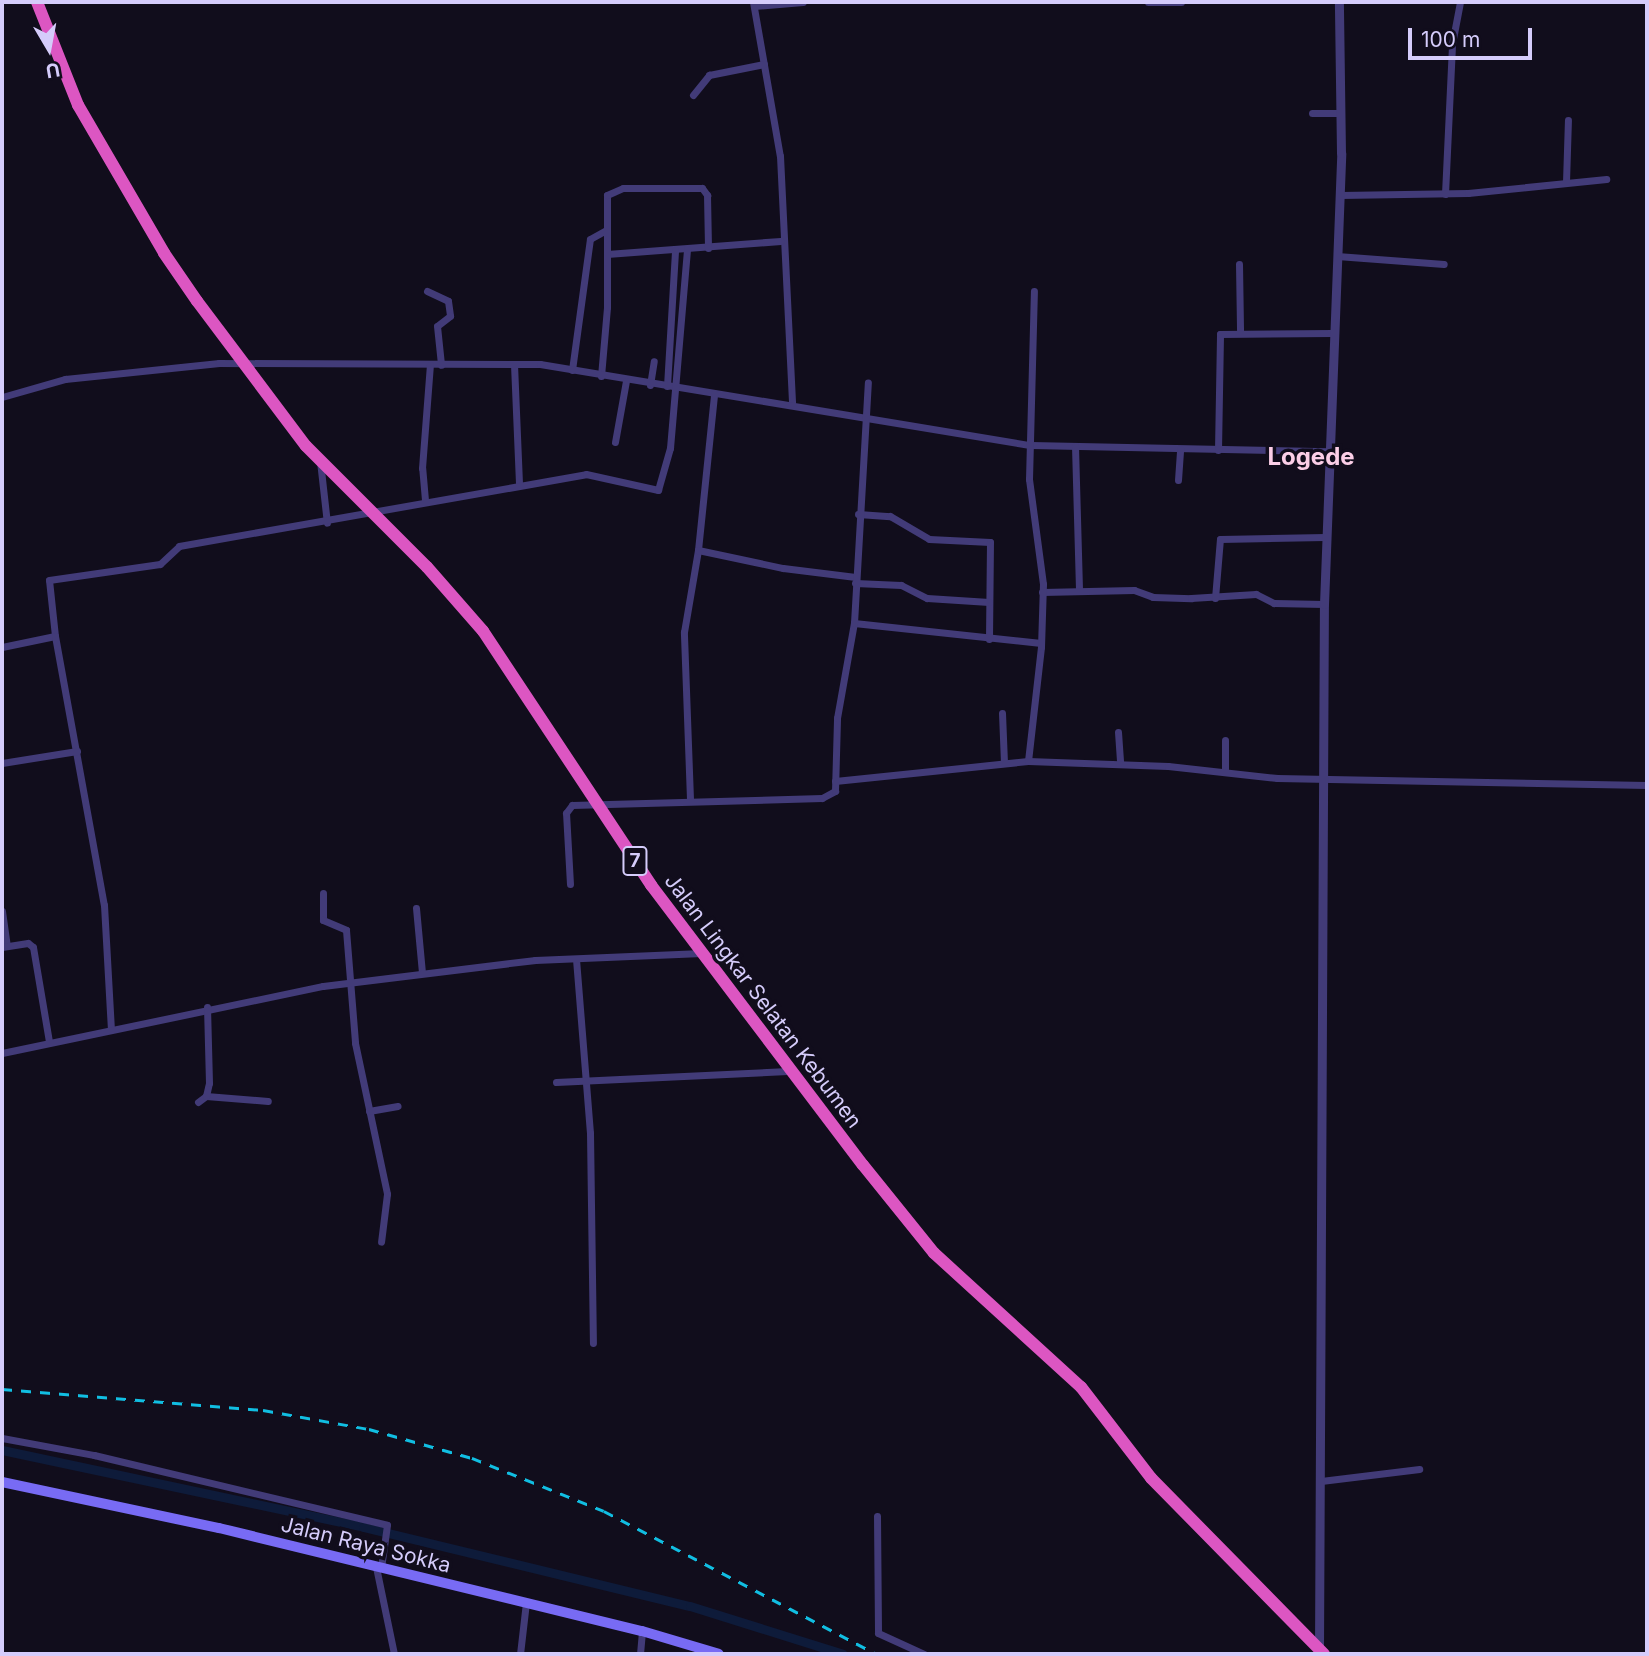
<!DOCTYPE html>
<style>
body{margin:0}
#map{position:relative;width:1649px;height:1656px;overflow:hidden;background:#110d1c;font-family:Inter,sans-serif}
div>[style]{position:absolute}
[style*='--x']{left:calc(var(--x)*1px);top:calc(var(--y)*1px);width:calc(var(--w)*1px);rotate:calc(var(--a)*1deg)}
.canal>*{height:9px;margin:-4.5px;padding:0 4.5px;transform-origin:4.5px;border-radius:4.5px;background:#0e1b3a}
.minor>*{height:7px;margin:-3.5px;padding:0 3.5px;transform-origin:3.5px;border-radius:3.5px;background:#423b78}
.tertiary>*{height:9px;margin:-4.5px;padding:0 4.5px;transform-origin:4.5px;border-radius:4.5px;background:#423b78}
.secondary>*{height:10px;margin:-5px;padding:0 5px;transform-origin:5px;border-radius:5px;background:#786bf4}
.trunk>*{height:12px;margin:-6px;padding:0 6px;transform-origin:6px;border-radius:6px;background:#dc56c2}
.rail>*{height:2.5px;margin-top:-1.25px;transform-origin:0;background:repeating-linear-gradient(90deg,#11bee2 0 10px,transparent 0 19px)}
span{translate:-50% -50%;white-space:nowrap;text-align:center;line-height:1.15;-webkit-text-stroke:7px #110d1c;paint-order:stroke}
.shield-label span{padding:2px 5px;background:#110d1c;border:2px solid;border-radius:5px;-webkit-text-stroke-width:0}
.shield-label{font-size:19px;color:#d5ccfb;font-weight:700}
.street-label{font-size:21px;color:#d5ccfb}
.quarter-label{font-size:24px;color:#fbcee7;font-weight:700}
.frame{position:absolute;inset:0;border:4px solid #d5ccfb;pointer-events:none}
.north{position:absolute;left:14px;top:14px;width:70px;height:70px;-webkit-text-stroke:5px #110d1c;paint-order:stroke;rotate:170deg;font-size:19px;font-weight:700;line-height:28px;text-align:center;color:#d5ccfb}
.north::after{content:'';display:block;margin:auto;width:24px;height:32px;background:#d5ccfb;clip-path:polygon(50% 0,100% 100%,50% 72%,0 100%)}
.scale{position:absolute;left:1408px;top:28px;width:124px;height:32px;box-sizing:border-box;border:4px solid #d5ccfb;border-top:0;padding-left:9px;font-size:21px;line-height:24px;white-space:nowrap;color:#d5ccfb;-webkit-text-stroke:5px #110d1c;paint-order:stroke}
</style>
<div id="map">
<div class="canal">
<i style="--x:2;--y:1450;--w:369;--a:12"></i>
<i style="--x:363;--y:1527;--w:336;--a:13.6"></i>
<i style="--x:690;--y:1606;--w:160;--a:17.4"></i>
</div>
<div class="minor">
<i style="--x:753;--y:2;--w:156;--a:80.1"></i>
<i style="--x:780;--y:156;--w:247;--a:87.2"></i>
<i style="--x:1148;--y:2;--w:33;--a:0"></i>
<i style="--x:754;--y:6;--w:49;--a:-4.7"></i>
<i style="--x:693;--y:95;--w:26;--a:-51"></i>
<i style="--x:709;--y:75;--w:56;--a:-11.3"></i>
<i style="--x:1312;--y:113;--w:28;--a:0"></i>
<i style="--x:1566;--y:182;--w:62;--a:-88.2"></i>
<i style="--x:1445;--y:194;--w:150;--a:-87.3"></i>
<i style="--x:1452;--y:44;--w:43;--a:-79.2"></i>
<i style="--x:1340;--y:195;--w:128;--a:-0.9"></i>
<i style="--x:1468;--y:193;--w:139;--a:-5.8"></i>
<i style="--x:607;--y:254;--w:174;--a:-4.3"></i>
<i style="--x:1337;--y:256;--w:107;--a:4.3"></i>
<i style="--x:1239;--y:264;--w:67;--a:89.1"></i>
<i style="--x:427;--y:291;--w:23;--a:25"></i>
<i style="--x:448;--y:301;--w:15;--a:82"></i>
<i style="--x:450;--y:316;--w:16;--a:142"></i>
<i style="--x:437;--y:326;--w:39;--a:84"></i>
<i style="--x:514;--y:364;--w:121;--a:87.6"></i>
<i style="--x:572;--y:370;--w:132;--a:-82.2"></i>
<i style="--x:590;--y:239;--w:18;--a:-29"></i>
<i style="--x:601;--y:376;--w:69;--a:-85"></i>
<i style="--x:607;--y:307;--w:112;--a:-90"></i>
<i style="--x:607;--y:195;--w:17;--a:-24"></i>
<i style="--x:623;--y:188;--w:79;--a:0"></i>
<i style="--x:702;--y:188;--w:9;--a:54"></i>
<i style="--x:707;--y:195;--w:53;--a:88.9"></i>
<i style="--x:650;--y:385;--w:24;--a:-81"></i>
<i style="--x:667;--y:386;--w:136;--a:-86.6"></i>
<i style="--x:2;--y:397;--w:66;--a:-15.9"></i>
<i style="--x:65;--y:379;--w:155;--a:-5.9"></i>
<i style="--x:219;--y:363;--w:321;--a:0.2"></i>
<i style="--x:540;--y:364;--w:498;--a:9.4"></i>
<i style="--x:1031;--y:445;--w:296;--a:1.2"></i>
<i style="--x:615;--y:442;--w:62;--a:-79.8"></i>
<i style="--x:1075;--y:446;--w:145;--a:88.4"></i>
<i style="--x:1218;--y:450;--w:116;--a:-89"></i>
<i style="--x:1220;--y:334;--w:112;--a:-0.5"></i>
<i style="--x:320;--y:461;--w:62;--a:83.6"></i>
<i style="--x:1178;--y:480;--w:31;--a:-86"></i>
<i style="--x:425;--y:500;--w:32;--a:-95"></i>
<i style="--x:422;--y:468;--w:103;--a:-85.6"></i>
<i style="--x:858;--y:514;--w:32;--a:4"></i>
<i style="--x:890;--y:516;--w:45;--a:30.5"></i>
<i style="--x:929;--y:539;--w:61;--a:2.8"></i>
<i style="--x:990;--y:542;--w:97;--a:90.6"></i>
<i style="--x:698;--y:550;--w:157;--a:-84.1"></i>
<i style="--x:855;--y:583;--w:46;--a:2.5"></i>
<i style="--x:901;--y:585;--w:29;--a:27"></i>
<i style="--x:927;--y:598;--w:62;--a:3.7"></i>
<i style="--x:1042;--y:592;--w:92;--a:-1.2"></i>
<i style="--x:1134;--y:590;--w:20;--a:20"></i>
<i style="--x:1153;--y:597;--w:38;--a:2"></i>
<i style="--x:1191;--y:598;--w:65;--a:-3.5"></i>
<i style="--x:1256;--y:594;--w:20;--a:27"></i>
<i style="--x:1274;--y:603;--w:50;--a:1.1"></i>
<i style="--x:1215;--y:598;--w:59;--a:-85.2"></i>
<i style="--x:1220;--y:539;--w:105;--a:-1.1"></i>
<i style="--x:854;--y:623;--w:188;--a:6.1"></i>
<i style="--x:55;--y:636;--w:56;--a:-96.1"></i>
<i style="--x:49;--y:580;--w:112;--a:-8.2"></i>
<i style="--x:160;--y:564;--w:26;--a:-43"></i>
<i style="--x:179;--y:546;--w:413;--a:-10"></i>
<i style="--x:586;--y:474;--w:74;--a:12.5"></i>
<i style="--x:658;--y:490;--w:44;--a:-74.1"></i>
<i style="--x:670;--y:448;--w:200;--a:-85.1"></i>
<i style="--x:2;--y:647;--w:54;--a:-11.7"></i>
<i style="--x:55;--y:636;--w:273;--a:79.7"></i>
<i style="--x:104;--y:905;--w:124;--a:86.8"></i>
<i style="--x:1002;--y:713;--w:50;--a:87.7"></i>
<i style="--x:1118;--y:732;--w:32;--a:86"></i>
<i style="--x:1028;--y:761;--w:115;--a:-83.5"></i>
<i style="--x:1041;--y:647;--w:63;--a:-88.2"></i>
<i style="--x:1043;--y:584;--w:106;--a:-97.6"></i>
<i style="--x:1029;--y:479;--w:188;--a:-88.5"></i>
<i style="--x:2;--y:763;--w:76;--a:-9.1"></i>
<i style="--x:1225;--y:772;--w:32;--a:-90"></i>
<i style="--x:835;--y:781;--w:194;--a:-5.9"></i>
<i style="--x:1028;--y:761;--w:140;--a:2"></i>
<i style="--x:1168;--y:766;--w:110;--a:6.3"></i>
<i style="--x:1277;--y:778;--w:370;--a:1.1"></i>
<i style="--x:690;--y:799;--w:167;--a:-92.1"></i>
<i style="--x:684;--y:632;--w:83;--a:-80.3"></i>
<i style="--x:698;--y:550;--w:87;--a:12"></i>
<i style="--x:783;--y:568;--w:73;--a:7.1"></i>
<i style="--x:570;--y:884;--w:71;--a:-93.2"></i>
<i style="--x:566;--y:813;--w:10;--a:-53"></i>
<i style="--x:572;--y:805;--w:250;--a:-1.6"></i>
<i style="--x:822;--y:798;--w:15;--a:-28"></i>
<i style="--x:835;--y:791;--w:73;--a:-88.4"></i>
<i style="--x:837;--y:718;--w:97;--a:-79.9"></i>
<i style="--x:854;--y:623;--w:241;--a:-86.7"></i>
<i style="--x:323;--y:893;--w:27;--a:90"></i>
<i style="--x:323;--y:920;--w:25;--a:23"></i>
<i style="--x:346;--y:930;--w:113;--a:85.4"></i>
<i style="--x:355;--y:1043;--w:154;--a:78"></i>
<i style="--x:387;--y:1194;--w:48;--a:97.1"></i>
<i style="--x:416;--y:908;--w:65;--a:84.7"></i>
<i style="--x:2;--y:911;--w:35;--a:82"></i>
<i style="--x:2;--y:947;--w:26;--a:-9"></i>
<i style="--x:28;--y:943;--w:6;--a:39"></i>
<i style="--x:33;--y:947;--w:96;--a:80.4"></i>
<i style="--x:576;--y:959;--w:175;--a:85.4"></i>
<i style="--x:590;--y:1133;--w:210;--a:89.2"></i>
<i style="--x:2;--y:1053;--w:328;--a:-11.8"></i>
<i style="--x:323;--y:986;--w:214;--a:-7"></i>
<i style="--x:535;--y:960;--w:167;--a:-2.4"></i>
<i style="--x:556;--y:1082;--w:237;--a:-2.7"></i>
<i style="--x:206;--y:1096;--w:62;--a:4.6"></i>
<i style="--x:198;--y:1102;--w:10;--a:-37"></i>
<i style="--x:206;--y:1096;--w:13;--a:-77"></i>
<i style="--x:209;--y:1083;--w:76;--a:-91.5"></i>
<i style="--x:369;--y:1111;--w:29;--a:-10"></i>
<i style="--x:2;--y:1438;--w:94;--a:10.5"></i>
<i style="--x:94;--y:1455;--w:301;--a:13.4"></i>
<i style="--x:387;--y:1525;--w:43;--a:97.9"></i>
<i style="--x:1321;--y:1481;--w:99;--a:-7"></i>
<i style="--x:877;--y:1516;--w:117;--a:89.5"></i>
<i style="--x:878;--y:1633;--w:51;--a:24.5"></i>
<i style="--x:376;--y:1567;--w:89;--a:78.3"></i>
<i style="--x:520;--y:1654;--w:52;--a:-83.4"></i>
<i style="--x:640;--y:1654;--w:23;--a:-85"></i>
</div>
<div class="tertiary">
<i style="--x:1319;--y:1651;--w:1047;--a:-89.73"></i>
<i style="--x:1324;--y:604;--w:451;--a:-87.8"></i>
<i style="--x:1341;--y:153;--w:151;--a:-90.8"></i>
</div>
<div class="secondary">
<i style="--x:2;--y:1482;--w:222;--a:12"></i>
<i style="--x:219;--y:1528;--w:435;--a:13.7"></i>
<i style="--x:642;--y:1631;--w:80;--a:16.6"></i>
</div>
<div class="trunk">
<i style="--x:37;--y:2;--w:111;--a:68.3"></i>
<i style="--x:78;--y:105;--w:171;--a:59.8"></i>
<i style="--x:164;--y:253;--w:58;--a:55.5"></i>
<i style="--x:197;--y:301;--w:181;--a:53.1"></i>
<i style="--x:306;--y:446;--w:171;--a:45"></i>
<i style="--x:427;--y:567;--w:85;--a:48.8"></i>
<i style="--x:483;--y:631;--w:305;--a:56.5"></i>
<i style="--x:651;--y:885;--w:351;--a:52.9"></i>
<i style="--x:863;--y:1165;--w:113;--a:51.1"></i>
<i style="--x:934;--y:1253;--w:199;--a:42.4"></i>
<i style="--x:1081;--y:1387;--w:115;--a:52.4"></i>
<i style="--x:1151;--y:1478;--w:247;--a:45.5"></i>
</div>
<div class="rail">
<i style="--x:2;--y:1389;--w:262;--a:4.6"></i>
<i style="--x:263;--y:1410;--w:108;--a:10.2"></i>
<i style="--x:369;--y:1429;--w:107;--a:15.7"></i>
<i style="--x:472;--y:1458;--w:142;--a:21.9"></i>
<i style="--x:604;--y:1511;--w:307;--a:27.7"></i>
</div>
<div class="shield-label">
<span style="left:635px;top:861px">7</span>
</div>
<div class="street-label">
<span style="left:763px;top:1001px;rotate:53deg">Jalan Lingkar Selatan Kebumen</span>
<span style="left:366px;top:1545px;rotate:14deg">Jalan Raya Sokka</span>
</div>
<div class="quarter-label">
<span style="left:1311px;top:457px">Logede</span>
</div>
<div class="frame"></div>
<div class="north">U</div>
<div class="scale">100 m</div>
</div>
